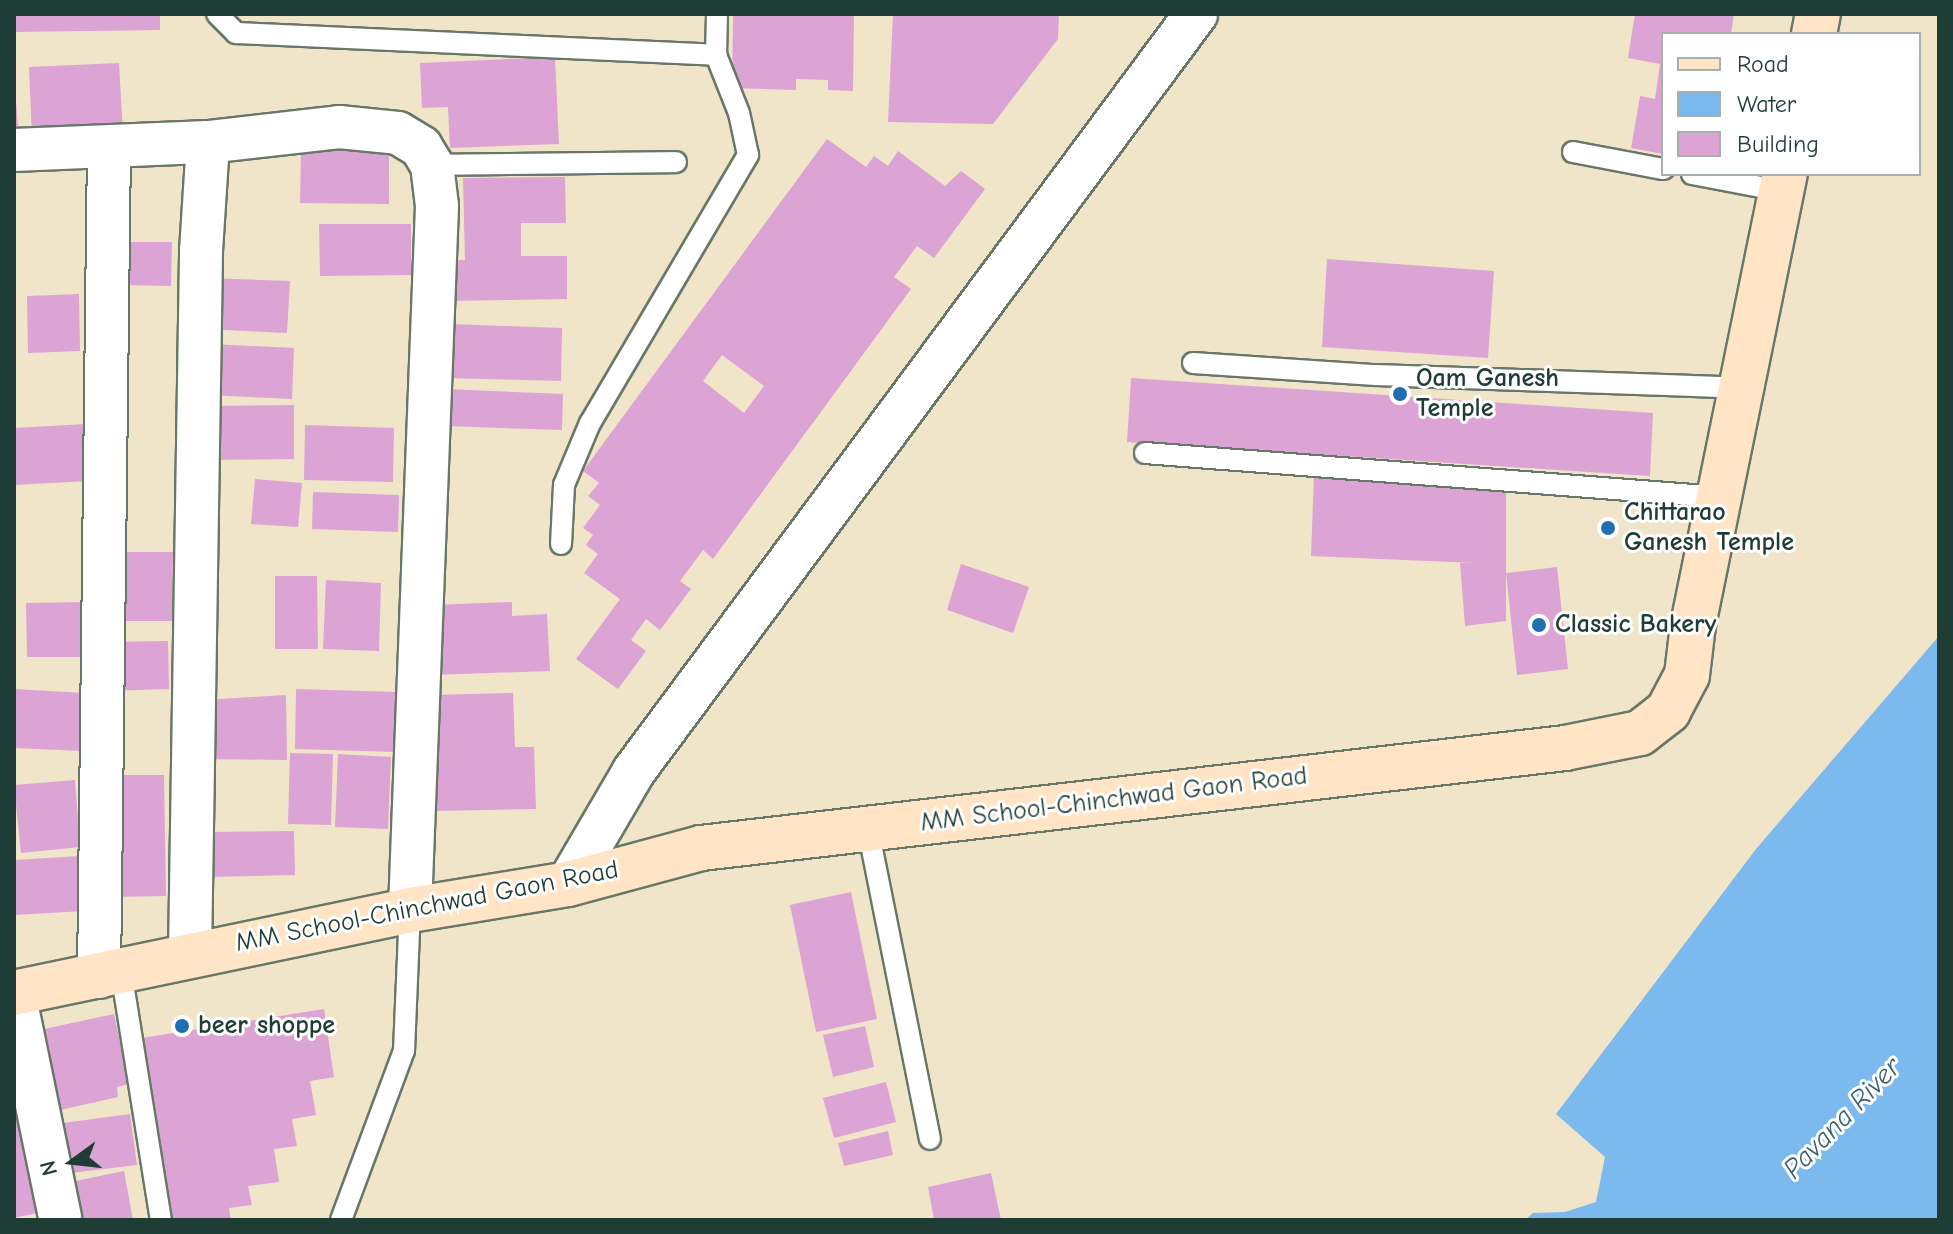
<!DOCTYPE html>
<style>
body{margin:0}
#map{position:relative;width:1953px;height:1234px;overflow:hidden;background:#f0e5c9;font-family:"Comic Neue",sans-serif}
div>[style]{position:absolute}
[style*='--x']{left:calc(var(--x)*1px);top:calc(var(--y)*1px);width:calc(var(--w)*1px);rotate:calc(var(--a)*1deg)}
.water>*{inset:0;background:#7cb9ef}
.building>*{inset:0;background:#dca3d5}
.roads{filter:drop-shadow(2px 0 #687868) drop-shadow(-2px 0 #687868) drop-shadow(0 2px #687868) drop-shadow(0 -2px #687868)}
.service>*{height:20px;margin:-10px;padding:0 10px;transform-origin:10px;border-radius:10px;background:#fff}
.minor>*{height:42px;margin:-21px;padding:0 21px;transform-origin:21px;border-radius:21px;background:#fff}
.secondary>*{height:44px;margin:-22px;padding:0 22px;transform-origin:22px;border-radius:22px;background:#ffe4c6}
.dots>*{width:22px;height:22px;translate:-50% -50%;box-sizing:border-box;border:4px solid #fff;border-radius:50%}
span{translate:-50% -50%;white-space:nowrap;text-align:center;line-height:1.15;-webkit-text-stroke:6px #fff;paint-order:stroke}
.poi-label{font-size:26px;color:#1f3d34;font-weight:700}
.left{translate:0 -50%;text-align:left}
.street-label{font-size:26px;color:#1f3d34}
.water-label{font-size:28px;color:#3b626c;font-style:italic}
.frame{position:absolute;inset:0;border:16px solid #1f3d34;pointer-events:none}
.legend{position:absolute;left:1661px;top:32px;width:260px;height:144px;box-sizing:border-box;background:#fff;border:2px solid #a5b1ae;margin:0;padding:10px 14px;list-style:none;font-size:24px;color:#1f3d34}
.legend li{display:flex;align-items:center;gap:16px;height:40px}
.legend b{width:40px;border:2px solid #a5b1ae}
.north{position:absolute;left:32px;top:1122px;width:80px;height:80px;-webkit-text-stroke:6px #fff;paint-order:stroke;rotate:255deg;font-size:22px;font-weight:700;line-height:32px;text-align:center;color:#1f3d34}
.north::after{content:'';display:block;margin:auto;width:28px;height:36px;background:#1f3d34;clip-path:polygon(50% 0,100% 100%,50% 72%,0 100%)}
</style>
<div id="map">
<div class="water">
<i style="clip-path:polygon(1939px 636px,1939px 1215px,1935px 1220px,1525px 1220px,1533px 1213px,1565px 1212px,1596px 1202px,1605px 1157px,1556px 1114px,1756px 849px)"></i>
</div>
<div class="building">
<i style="clip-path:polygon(14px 14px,160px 14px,160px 30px,14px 32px)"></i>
<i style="clip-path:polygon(733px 14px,854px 14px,853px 91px,828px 90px,828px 80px,796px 79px,796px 90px,732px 88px)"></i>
<i style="clip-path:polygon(893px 14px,1059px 14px,1058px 39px,993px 124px,888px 122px)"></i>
<i style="clip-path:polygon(1635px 14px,1734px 14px,1731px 34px,1663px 34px,1663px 154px,1631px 148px,1640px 96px,1655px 99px,1660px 64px,1628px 58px)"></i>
<i style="clip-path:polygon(555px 57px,559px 144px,450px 148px,448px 107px,422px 108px,420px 63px)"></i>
<i style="clip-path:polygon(119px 63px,123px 133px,32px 137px,29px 67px)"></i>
<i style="clip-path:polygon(14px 78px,19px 136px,14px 137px)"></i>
<i style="clip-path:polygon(evenodd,827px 139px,866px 167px,874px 156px,888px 166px,898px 151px,945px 186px,961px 171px,985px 189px,934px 258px,917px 246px,894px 277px,911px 289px,713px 559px,703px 550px,680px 581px,691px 589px,660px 630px,646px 619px,631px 640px,646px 651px,618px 689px,576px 659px,620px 599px,584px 573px,598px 554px,586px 545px,593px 535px,583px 528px,600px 505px,588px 496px,599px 483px,583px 471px,827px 139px,722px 355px,764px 386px,744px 413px,703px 381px,722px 355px)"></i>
<i style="clip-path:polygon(301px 149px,389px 150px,389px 204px,300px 203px)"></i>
<i style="clip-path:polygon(565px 177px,566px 223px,521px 223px,521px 256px,567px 256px,567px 299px,447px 301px,446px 260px,465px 260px,463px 178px)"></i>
<i style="clip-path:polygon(319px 224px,411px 224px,411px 275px,320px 276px)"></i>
<i style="clip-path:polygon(124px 242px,172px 242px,171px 286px,124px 285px)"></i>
<i style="clip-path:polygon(1327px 259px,1494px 271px,1488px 358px,1322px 347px)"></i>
<i style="clip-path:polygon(207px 278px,290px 281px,287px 333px,205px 329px)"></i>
<i style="clip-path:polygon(79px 294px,80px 351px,28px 353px,27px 296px)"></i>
<i style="clip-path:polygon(450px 324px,562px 328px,561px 381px,449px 378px)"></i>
<i style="clip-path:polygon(211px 344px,294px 348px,292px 399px,209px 395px)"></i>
<i style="clip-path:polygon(1131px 378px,1653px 413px,1650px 476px,1127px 442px)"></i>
<i style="clip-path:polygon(446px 389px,563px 394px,562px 430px,445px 426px)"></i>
<i style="clip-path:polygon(294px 405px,294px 459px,200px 460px,200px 406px)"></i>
<i style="clip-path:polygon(86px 424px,89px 481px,14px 485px,14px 428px)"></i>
<i style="clip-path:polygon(305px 425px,394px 428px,393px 482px,304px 480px)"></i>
<i style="clip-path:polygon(1314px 475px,1506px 483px,1506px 621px,1465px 626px,1460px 563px,1474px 563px,1311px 556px)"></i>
<i style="clip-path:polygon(255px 479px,302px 483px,298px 527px,251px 524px)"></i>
<i style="clip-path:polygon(313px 492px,399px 495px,398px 532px,312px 529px)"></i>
<i style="clip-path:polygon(106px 552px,173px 552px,172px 621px,106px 621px)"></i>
<i style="clip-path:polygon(961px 564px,1029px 587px,1013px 633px,947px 610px)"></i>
<i style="clip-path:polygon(1557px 567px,1568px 669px,1517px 675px,1506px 573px)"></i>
<i style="clip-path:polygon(275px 576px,317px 576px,318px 649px,275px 649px)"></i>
<i style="clip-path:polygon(326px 580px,381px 583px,379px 651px,323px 649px)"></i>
<i style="clip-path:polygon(88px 602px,89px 657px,27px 657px,26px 603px)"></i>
<i style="clip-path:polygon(512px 602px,512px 616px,547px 614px,550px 671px,433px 675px,430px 605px)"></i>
<i style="clip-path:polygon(168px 641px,169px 689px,107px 691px,106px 642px)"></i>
<i style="clip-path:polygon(14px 689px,84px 693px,82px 751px,14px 748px)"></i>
<i style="clip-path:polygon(296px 689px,396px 692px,395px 752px,295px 749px)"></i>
<i style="clip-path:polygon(513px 693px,515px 747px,534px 747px,536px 809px,434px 811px,431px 695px)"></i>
<i style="clip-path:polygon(286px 695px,287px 760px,202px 759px,202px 700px)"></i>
<i style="clip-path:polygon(290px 753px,333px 754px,331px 825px,288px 824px)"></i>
<i style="clip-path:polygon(338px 754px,391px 757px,388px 829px,335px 827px)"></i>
<i style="clip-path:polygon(106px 775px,164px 775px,166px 896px,106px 897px)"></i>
<i style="clip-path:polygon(75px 780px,80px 847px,21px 853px,14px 785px)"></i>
<i style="clip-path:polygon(294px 831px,295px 875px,210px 877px,209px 832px)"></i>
<i style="clip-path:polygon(80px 856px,84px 911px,14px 915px,14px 860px)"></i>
<i style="clip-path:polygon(851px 892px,877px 1019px,816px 1032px,790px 905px)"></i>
<i style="clip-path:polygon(324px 1009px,334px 1077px,310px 1081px,316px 1115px,292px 1119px,297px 1146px,274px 1149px,279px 1182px,248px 1186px,252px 1205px,229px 1208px,231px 1220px,170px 1220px,142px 1038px)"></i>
<i style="clip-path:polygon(114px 1014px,129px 1084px,117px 1087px,118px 1097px,47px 1113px,30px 1032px)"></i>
<i style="clip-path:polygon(865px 1026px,874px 1067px,833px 1077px,823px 1035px)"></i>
<i style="clip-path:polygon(886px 1082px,896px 1122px,834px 1138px,823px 1098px)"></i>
<i style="clip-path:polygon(14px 1097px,41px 1212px,14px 1218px)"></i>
<i style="clip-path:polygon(130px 1114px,137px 1165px,63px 1174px,56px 1124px)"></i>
<i style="clip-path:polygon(888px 1131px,893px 1155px,844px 1166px,838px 1143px)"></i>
<i style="clip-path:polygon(124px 1171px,133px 1220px,69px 1220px,61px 1184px)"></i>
<i style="clip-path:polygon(991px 1173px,1001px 1220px,934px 1220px,928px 1187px)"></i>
</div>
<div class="roads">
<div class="service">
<i style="--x:217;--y:14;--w:27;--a:45"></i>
<i style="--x:236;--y:33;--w:481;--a:2.6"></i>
<i style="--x:716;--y:55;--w:62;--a:68.4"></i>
<i style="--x:739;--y:113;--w:43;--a:77.9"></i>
<i style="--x:748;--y:155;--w:311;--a:120.5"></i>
<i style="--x:590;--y:423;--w:67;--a:112.8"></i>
<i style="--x:564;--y:485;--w:59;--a:92.9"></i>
<i style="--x:716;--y:55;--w:41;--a:-88.6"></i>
<i style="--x:1573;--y:152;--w:92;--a:10.7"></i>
<i style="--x:432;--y:165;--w:244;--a:-0.7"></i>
<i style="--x:1692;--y:174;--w:92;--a:10.7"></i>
<i style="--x:1193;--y:363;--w:183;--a:3.8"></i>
<i style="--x:1376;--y:375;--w:366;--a:2"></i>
<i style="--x:1145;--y:453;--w:577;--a:4.38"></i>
<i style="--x:868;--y:829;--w:316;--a:78.7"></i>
<i style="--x:121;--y:971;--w:252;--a:80.9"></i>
<i style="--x:341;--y:1220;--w:180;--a:-69.6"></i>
<i style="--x:404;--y:1051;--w:141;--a:-87.6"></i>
</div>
<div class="minor">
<i style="--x:14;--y:150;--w:194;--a:-2.4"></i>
<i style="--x:208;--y:142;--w:132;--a:-6.5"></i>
<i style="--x:339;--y:127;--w:59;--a:5.8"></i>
<i style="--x:398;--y:133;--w:27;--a:31"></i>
<i style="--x:421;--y:147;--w:21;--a:59"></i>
<i style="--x:432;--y:165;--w:41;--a:83"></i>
<i style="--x:437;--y:206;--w:705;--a:92.2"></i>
<i style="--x:568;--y:884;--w:131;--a:-59.7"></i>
<i style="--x:634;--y:771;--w:943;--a:-53.41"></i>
<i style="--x:190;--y:955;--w:704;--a:-89.1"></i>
<i style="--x:201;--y:251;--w:109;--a:-86.3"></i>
<i style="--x:99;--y:977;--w:830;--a:-89.31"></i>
<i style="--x:14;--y:993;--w:230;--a:78.4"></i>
</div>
<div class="secondary">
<i style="--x:1814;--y:34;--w:20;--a:-79"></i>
<i style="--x:14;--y:993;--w:405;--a:-11.8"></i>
<i style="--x:410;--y:910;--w:160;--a:-9.3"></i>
<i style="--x:568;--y:884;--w:138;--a:-15.1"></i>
<i style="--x:701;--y:848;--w:870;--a:-6.6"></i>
<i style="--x:1565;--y:748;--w:76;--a:-11.3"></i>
<i style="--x:1640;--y:733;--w:36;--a:-38"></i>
<i style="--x:1668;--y:711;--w:41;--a:-62.2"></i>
<i style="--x:1687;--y:675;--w:50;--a:-83.2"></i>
<i style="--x:1693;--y:625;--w:460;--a:-78.5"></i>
</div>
</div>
<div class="dots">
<i style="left:1400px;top:394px;background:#1f6fb2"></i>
<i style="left:1608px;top:528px;background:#1f6fb2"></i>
<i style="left:1539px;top:625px;background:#1f6fb2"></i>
<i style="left:182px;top:1026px;background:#1f6fb2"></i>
</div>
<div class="poi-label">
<span class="left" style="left:1416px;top:394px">Oam Ganesh<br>Temple</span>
<span class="left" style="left:1624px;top:528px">Chittarao<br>Ganesh Temple</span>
<span class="left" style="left:1555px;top:625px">Classic Bakery</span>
<span class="left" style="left:198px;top:1026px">beer shoppe</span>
</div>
<div class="street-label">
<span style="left:1114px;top:800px;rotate:-7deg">MM School-Chinchwad Gaon Road</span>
<span style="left:427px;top:907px;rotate:-11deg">MM School-Chinchwad Gaon Road</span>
</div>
<div class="water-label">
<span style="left:1842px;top:1118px;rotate:-46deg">Pavana River</span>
</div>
<div class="frame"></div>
<ul class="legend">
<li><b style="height:10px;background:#ffe4c6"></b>Road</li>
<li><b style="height:22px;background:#7cb9ef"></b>Water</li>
<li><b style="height:22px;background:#dca3d5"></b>Building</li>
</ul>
<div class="north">N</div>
</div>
